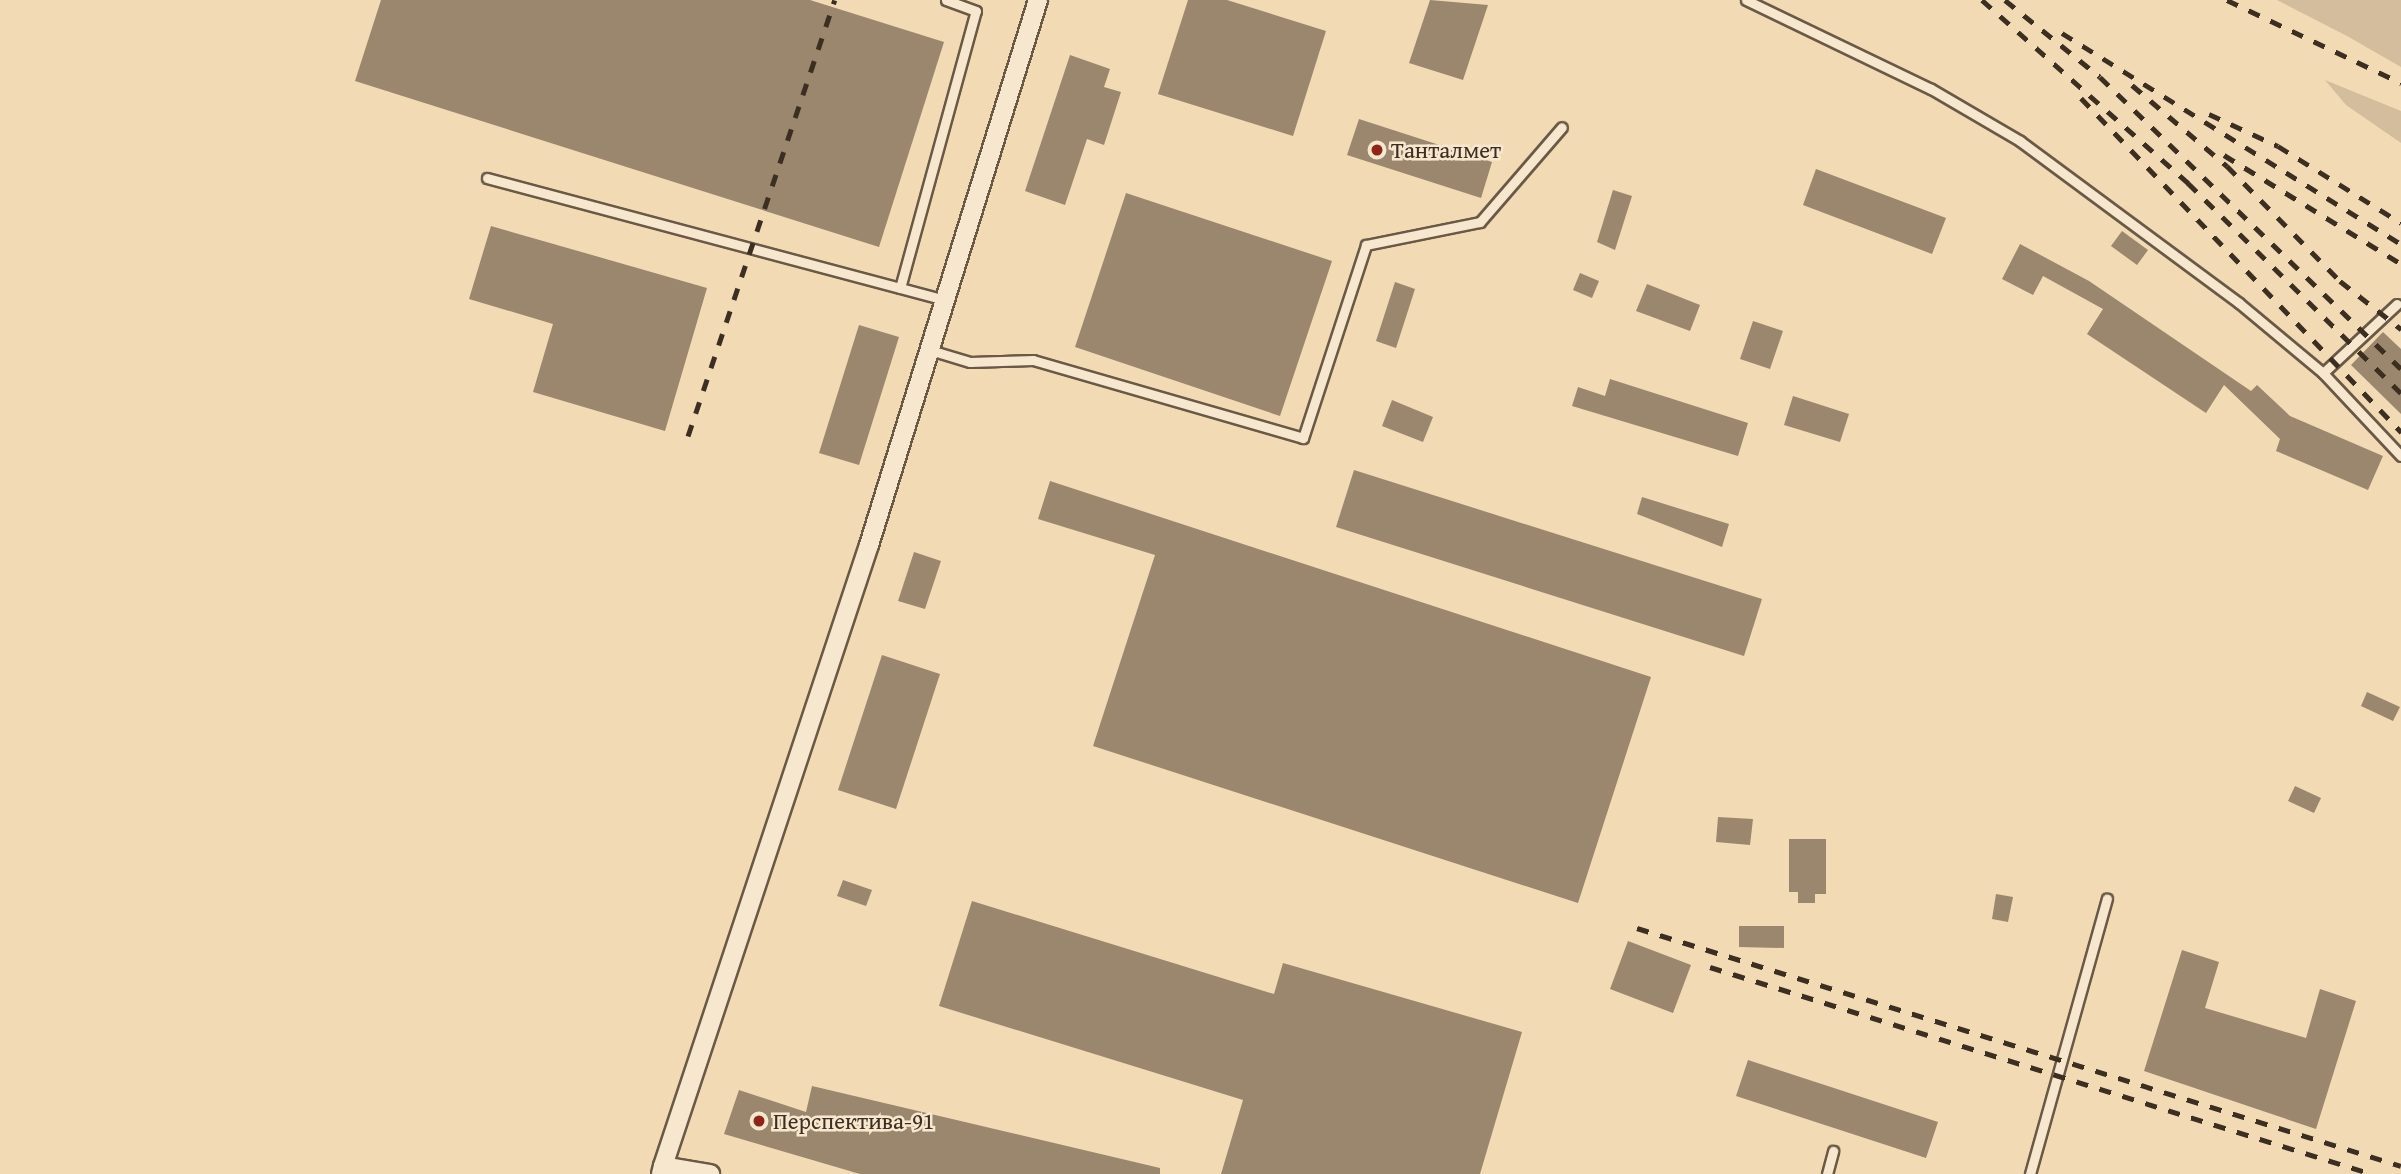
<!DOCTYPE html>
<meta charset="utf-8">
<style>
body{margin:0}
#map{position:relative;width:2401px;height:1174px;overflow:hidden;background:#f2dab5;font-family:"Gentium Book Plus",serif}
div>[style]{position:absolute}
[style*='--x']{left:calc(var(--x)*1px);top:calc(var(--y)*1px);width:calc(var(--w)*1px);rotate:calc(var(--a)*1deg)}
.green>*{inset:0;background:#d3bd9c}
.building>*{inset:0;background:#9b876d}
.roads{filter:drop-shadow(2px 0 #6a5945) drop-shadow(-2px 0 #6a5945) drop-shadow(0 2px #6a5945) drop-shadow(0 -2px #6a5945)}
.lane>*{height:9px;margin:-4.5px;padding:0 4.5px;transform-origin:4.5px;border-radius:4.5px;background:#f7e7cf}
.street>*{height:18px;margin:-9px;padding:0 9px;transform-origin:9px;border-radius:9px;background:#f7e7cf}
.rail>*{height:5px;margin-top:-2.5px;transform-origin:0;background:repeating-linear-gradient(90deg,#3c2e20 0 12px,transparent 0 24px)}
.dots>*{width:19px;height:19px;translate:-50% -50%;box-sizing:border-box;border:4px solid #f7e7cf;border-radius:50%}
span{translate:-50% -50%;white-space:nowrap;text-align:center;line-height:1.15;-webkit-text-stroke:5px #f7e7cf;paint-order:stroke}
.poi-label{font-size:23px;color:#3c2e20}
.left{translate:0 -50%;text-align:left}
</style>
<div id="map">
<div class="green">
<i style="clip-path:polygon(2277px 0,2401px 0,2401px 67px,2347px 36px)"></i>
<i style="clip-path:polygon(2325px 80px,2401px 111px,2401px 143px,2346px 105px)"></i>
</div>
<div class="building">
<i style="clip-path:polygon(381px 0,810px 0,944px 42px,879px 247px,355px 81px)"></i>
<i style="clip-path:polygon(1188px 0,1227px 0,1326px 31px,1293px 136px,1158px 94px)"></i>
<i style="clip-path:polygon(1430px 0,1488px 5px,1463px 80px,1409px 63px)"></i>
<i style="clip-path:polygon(1070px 55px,1110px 69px,1104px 87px,1121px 92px,1104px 145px,1087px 139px,1065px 205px,1025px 191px)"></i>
<i style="clip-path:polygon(1359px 119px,1492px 162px,1481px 198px,1347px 155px)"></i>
<i style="clip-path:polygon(1816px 169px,1946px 218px,1932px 254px,1803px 205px)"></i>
<i style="clip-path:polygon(1613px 190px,1632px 196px,1615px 250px,1597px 242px)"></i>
<i style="clip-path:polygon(1126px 193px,1332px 261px,1280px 416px,1075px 347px)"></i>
<i style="clip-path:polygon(491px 226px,707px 288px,665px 431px,533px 392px,553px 324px,469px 299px)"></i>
<i style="clip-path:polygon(2122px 231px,2148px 250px,2137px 265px,2111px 246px)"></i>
<i style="clip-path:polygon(2020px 244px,2089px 281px,2251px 391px,2257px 385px,2290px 416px,2383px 456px,2368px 490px,2276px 451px,2280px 439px,2224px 385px,2206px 413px,2087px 334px,2103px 309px,2043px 276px,2033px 295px,2002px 279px)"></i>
<i style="clip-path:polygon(1580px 273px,1599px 281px,1592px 298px,1573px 290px)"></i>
<i style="clip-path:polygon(1395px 282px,1415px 289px,1396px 348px,1376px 341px)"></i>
<i style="clip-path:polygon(1647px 284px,1700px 305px,1690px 331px,1636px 311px)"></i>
<i style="clip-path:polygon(1753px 321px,1783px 331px,1770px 369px,1740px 359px)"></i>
<i style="clip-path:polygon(859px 325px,899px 337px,859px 465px,819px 453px)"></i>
<i style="clip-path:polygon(2383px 332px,2401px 349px,2401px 414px,2351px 365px)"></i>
<i style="clip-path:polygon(1610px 379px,1748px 423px,1738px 456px,1572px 406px,1578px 387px,1605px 396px)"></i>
<i style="clip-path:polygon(1793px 396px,1849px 414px,1840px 442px,1784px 425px)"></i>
<i style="clip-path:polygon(1392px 400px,1433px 417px,1423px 442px,1382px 426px)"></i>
<i style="clip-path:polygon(1354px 470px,1762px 599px,1744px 656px,1336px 527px)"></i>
<i style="clip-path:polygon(1050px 481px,1651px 677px,1578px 903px,1093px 746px,1155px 555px,1038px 519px)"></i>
<i style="clip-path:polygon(1642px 497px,1729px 524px,1722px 547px,1637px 514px)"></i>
<i style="clip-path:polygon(914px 552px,941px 561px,925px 609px,898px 601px)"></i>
<i style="clip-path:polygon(882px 655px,940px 674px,896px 809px,838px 790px)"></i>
<i style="clip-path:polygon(2367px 692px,2400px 707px,2393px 721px,2361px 706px)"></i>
<i style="clip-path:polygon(2295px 786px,2321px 798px,2314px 813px,2288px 801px)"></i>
<i style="clip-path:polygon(1718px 817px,1753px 819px,1750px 845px,1716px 842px)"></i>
<i style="clip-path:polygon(1789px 839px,1826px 839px,1826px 894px,1815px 894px,1815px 903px,1798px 903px,1798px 892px,1789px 892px)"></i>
<i style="clip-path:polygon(843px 880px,872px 890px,866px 906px,837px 896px)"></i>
<i style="clip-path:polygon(1996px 894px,2013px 897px,2008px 922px,1992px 919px)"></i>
<i style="clip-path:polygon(972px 901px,1274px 994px,1283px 963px,1522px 1032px,1480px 1174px,1221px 1174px,1243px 1100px,939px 1006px)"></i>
<i style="clip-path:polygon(1739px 926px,1784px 926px,1784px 948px,1739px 947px)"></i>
<i style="clip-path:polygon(1628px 941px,1691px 965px,1673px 1013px,1610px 989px)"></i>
<i style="clip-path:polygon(2182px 950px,2219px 962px,2205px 1008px,2306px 1038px,2320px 989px,2356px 1001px,2316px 1129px,2144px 1071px)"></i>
<i style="clip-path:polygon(1748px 1060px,1938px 1122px,1926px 1158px,1736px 1096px)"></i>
<i style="clip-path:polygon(812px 1086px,1160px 1168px,1160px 1174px,860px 1174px,724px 1134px,739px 1090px,806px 1112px)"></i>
</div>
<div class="roads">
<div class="lane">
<i style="--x:1746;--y:0;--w:205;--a:25.7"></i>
<i style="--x:1931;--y:89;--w:103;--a:30.3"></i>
<i style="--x:2020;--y:141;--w:272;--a:36.5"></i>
<i style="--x:2239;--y:303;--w:109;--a:39.8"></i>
<i style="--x:2323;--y:373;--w:114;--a:46.8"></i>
<i style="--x:487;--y:178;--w:474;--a:14.9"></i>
<i style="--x:900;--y:288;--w:287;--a:-74.7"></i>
<i style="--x:976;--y:11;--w:32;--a:-160"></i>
<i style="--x:930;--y:350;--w:42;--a:16.7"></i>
<i style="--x:970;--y:362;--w:63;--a:-1.8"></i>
<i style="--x:1033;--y:360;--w:281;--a:16.1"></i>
<i style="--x:1303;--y:438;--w:203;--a:-71.9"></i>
<i style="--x:1366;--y:245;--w:116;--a:-11.4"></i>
<i style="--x:1480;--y:222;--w:125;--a:-49.2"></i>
<i style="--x:2323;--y:373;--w:101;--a:-43"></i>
<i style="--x:1827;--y:1174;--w:24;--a:-75"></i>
<i style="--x:2030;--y:1174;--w:286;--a:-74.4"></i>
</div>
<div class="street">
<i style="--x:663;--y:1166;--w:654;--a:-71.65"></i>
<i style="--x:869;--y:545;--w:571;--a:-72.77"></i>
<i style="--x:661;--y:1174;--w:8;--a:-76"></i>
<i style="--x:663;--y:1166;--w:48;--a:9.7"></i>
</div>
</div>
<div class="rail">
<i style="--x:1982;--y:0;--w:276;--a:41.6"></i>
<i style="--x:2188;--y:183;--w:299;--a:44.6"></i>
<i style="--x:2005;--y:0;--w:122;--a:39"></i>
<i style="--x:2100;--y:77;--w:419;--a:44.1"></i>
<i style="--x:2227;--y:0;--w:193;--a:25.5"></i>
<i style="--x:2062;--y:33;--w:399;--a:31.9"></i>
<i style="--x:2132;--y:85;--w:125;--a:40.5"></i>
<i style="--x:2227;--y:166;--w:161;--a:45.5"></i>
<i style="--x:2340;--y:281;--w:78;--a:38.2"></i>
<i style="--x:2081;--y:98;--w:463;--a:46.2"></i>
<i style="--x:2209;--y:114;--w:76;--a:24.9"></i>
<i style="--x:2278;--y:146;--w:145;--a:32"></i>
<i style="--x:2224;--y:155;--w:208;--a:31.6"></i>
<i style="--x:688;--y:436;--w:460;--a:-71.4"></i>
<i style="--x:1637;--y:928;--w:800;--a:17.3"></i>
<i style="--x:1710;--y:967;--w:694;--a:17.36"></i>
</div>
<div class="dots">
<i style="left:1377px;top:150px;background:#8f2418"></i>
<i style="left:759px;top:1121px;background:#8f2418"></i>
</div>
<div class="poi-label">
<span class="left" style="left:1391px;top:150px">Танталмет</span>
<span class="left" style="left:773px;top:1121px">Перспектива-91</span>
</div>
</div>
